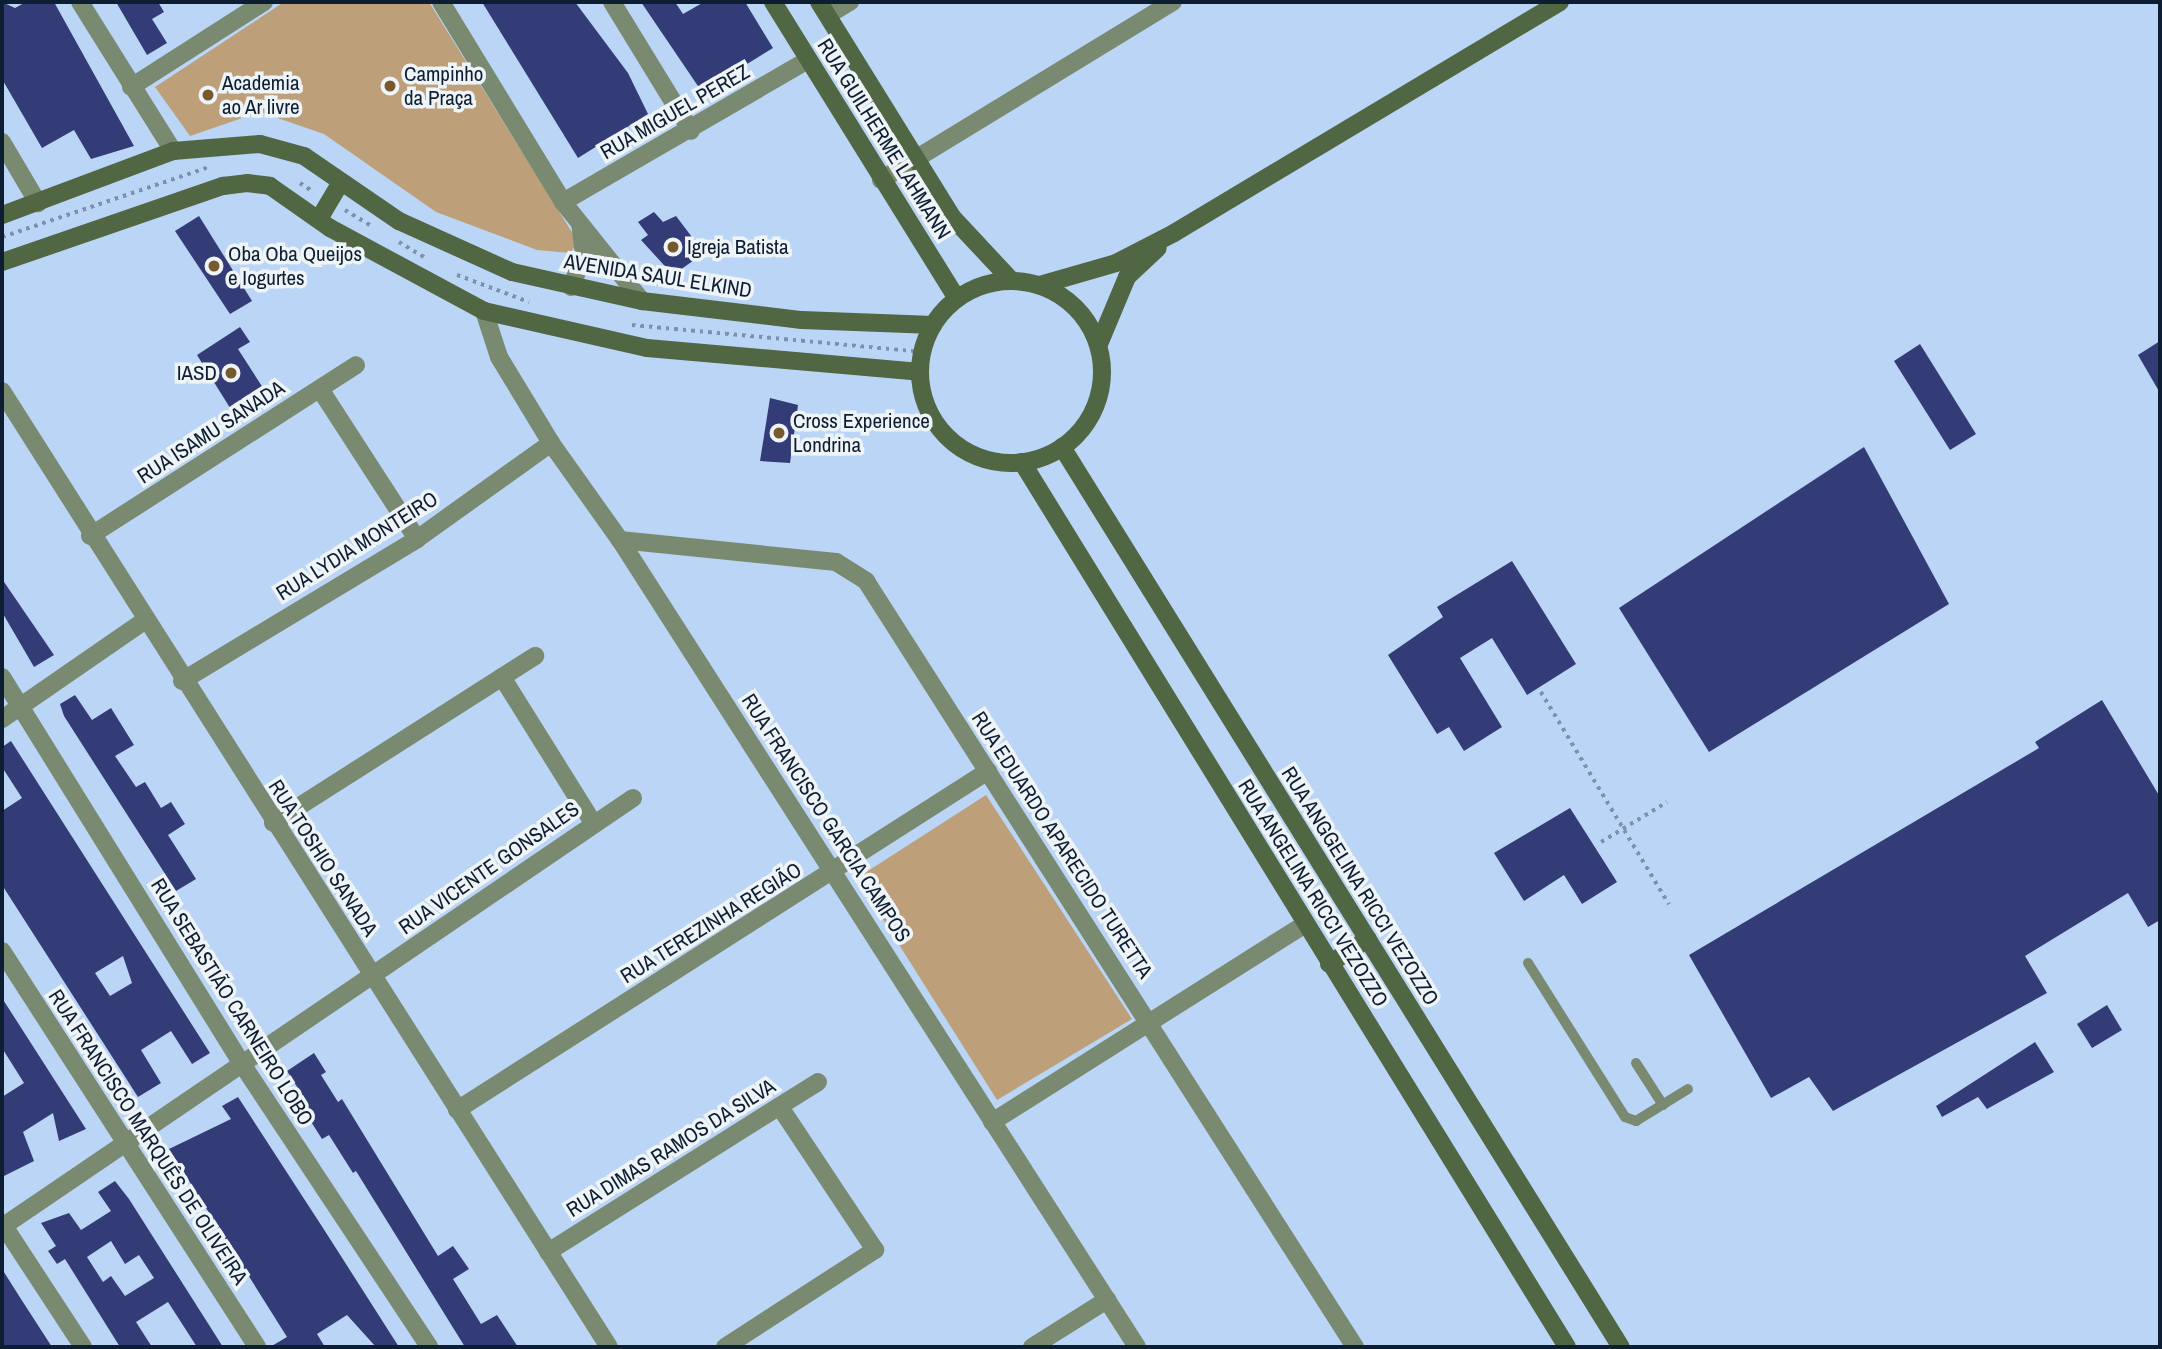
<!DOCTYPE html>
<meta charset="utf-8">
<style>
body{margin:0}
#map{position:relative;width:2162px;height:1349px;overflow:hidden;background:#bad5f6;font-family:"Archivo Narrow",sans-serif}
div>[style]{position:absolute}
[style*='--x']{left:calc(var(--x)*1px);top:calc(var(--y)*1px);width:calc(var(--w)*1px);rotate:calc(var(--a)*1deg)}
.green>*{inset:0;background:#bda079}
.building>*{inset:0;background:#343c78}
.path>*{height:3.5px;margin-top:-1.75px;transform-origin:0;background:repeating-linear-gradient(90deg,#7b92ae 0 3.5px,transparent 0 8.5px)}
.lane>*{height:10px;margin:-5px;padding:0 5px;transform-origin:5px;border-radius:5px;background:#7a8a71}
.street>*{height:18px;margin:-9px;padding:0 9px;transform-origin:9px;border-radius:9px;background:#7a8a71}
.secondary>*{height:18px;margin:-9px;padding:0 9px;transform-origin:9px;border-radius:9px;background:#516743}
.secondary>.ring{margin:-9px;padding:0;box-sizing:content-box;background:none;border:18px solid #516743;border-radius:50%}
.dots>*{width:19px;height:19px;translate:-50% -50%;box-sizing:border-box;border:4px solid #eff4f9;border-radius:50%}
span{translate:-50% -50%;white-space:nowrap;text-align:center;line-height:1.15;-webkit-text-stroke:7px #eff4f9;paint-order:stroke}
.poi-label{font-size:21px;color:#0d1e32}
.left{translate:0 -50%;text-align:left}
.right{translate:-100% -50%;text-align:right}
.street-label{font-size:21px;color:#0d1e32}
.frame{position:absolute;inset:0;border:4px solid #0d1e32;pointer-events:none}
</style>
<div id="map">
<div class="green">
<i style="clip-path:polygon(284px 2px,429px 2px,578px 242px,570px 253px,537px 250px,436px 212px,324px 134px,260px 112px,190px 136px,155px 87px)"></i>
<i style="clip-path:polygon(986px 795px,1132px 1019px,997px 1100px,857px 878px)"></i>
</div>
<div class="building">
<i style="clip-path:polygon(2px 2px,15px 8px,26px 2px,54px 2px,134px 146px,91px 159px,74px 130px,42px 148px,2px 79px)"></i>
<i style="clip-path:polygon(116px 2px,158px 2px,164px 12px,152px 19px,167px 43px,147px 55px)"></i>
<i style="clip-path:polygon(482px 2px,575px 2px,628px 73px,648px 114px,578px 158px)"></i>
<i style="clip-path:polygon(641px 2px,675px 2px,683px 14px,704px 2px,745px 2px,773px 48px,702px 92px)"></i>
<i style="clip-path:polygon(654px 212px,663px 222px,676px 216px,704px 253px,673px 275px,641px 240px,648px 235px,638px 222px)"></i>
<i style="clip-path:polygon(199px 216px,252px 301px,230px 314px,175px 231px)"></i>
<i style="clip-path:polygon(240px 327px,250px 342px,238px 349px,265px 391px,232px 411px,197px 355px)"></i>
<i style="clip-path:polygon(2160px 341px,2160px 393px,2138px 355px)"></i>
<i style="clip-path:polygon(1920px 344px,1976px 434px,1950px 450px,1894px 361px)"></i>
<i style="clip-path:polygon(770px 398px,798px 405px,790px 463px,760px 461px)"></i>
<i style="clip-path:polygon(1864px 447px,1949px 604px,1709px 752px,1619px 608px)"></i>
<i style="clip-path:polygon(1512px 561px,1576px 664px,1527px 695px,1492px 638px,1460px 658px,1502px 727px,1464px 751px,1449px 727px,1437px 734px,1388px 655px,1443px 617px,1437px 607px)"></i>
<i style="clip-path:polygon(2px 579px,54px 655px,34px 667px,2px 612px)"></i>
<i style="clip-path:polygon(75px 695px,92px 720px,111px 708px,134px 745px,115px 756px,136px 787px,145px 782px,161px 808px,171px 802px,185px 824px,168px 835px,196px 879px,176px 891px,64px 716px,60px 704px)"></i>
<i style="clip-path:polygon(2102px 700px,2160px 797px,2160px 920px,2148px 927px,2128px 893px,2025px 956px,2047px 993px,1833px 1111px,1809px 1077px,1771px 1098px,1689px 955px,2039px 748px,2035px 742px)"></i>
<i style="clip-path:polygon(evenodd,11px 741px,210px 1053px,192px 1064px,171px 1031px,141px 1050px,161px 1083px,138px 1097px,2px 885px,2px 811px,22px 798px,2px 767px,2px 747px,11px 741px,123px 956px,132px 983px,110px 996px,95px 973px,123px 956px)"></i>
<i style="clip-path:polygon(1570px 808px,1617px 882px,1582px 904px,1564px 875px,1524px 901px,1494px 853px)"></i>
<i style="clip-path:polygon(2px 998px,86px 1129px,59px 1141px,53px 1113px,23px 1132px,34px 1161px,2px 1177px,2px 1097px,24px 1083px,2px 1048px)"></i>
<i style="clip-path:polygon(2107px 1005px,2122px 1030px,2092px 1048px,2077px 1024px)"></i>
<i style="clip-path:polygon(2035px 1042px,2054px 1072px,1987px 1109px,1978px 1097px,1942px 1117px,1936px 1106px)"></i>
<i style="clip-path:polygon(314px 1053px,326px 1072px,321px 1075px,338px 1102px,342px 1099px,438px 1256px,453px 1246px,469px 1269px,453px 1279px,481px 1324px,497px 1315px,518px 1347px,465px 1347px,356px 1171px,353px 1173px,329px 1135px,322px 1139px,308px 1117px,308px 1104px,287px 1071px)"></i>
<i style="clip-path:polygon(238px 1097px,323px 1228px,399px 1347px,376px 1347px,347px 1315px,317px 1334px,325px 1347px,270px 1347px,287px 1337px,169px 1149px,231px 1119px,222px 1106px)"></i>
<i style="clip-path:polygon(evenodd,115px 1181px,129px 1199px,223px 1347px,197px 1347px,168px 1302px,136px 1322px,152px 1347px,120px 1347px,65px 1259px,57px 1264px,48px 1251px,56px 1246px,41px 1223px,69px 1213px,81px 1230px,111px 1211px,98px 1192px,115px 1181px,111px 1241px,125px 1264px,139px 1255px,154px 1278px,125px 1296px,111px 1276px,103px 1282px,87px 1257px,111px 1241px)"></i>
<i style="clip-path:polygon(2px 1269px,21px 1299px,52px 1347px,2px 1347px)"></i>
</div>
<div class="path">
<i style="--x:300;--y:183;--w:17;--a:33"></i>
<i style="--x:345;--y:210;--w:31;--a:31"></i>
<i style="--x:2;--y:237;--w:219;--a:-18.7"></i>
<i style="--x:399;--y:242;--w:31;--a:31"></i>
<i style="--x:457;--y:275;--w:77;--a:20.6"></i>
<i style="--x:632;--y:325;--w:291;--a:5.3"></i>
<i style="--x:1541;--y:692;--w:248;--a:58.9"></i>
<i style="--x:1601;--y:842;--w:77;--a:-31.2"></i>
</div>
<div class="lane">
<i style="--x:1528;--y:963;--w:182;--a:57.8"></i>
<i style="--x:1625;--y:1117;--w:12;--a:20"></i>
<i style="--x:1636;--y:1121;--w:61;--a:-31.6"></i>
<i style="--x:1636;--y:1063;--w:50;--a:57.3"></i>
</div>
<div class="street">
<i style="--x:80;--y:2;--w:176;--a:58"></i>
<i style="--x:441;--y:2;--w:234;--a:58.6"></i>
<i style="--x:563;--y:202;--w:127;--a:51.4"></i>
<i style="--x:612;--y:2;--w:151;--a:58.5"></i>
<i style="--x:828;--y:15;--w:26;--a:-31"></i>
<i style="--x:131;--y:87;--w:158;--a:-32.6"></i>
<i style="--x:2;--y:142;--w:71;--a:59.5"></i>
<i style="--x:881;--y:180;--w:342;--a:-31.4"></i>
<i style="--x:563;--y:202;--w:283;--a:-30.1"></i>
<i style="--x:571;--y:287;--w:35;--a:-68"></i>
<i style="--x:584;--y:255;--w:31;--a:-97"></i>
<i style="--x:484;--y:311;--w:48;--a:71.9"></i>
<i style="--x:499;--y:357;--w:100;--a:58.8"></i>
<i style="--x:551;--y:443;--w:119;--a:54.6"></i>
<i style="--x:620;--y:540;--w:958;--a:57.35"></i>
<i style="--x:320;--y:389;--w:179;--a:57.1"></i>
<i style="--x:2;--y:391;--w:1132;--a:57.59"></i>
<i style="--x:90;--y:536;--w:316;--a:-32.7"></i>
<i style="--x:620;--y:540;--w:217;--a:5.8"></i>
<i style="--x:836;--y:562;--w:36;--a:32"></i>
<i style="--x:866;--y:581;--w:909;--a:57.45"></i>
<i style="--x:2;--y:677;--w:455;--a:58.2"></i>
<i style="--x:242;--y:1064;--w:339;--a:56.5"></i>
<i style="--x:502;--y:677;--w:170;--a:58"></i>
<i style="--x:182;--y:681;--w:275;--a:-31.1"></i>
<i style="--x:417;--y:539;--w:165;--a:-35.6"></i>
<i style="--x:2;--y:719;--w:173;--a:-34.6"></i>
<i style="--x:273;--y:823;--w:311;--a:-32.5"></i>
<i style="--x:2;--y:951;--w:471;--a:57.2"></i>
<i style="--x:457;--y:1110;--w:630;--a:-32.55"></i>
<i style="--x:992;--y:1122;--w:370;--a:-32.3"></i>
<i style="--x:2;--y:1223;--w:148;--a:56.8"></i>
<i style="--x:2;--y:1227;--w:763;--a:-34.21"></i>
<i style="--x:548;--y:1252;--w:319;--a:-32.2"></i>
<i style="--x:725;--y:1347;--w:179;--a:-32.9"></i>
<i style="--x:875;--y:1250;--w:172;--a:-123.6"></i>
<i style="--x:1032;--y:1347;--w:89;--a:-32.1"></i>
</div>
<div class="secondary">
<i style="--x:773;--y:2;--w:349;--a:58.2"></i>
<i style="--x:819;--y:2;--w:254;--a:58.2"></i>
<i style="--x:953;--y:218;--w:85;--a:46.9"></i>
<i style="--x:2;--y:215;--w:183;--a:-20.5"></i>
<i style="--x:173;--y:151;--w:87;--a:-4.6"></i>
<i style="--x:260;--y:144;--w:46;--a:15.3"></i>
<i style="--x:304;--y:156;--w:115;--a:34.4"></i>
<i style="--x:399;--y:221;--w:124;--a:24.3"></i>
<i style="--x:512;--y:272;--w:133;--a:12.6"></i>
<i style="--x:642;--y:301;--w:161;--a:6.8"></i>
<i style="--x:802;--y:320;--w:131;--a:2.2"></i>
<i style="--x:319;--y:219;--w:43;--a:-59.3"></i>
<i style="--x:2;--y:262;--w:234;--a:-19"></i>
<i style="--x:223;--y:186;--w:24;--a:-7"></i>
<i style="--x:247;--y:183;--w:23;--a:7"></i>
<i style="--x:270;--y:186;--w:73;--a:35"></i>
<i style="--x:330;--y:228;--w:175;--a:28.3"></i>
<i style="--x:484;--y:311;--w:167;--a:12.8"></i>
<i style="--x:647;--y:348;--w:274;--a:5"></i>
<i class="ring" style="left:920px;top:281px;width:164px;height:164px"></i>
<i style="--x:1040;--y:285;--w:79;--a:-16.1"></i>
<i style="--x:1116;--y:263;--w:65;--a:-27.3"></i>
<i style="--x:1174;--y:233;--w:450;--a:-30.9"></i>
<i style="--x:1099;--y:344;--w:73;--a:-67.3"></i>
<i style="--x:1127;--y:277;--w:42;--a:-43.1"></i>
<i style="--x:1062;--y:447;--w:1059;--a:58.16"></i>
<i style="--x:1022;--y:462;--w:1039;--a:58.37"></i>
<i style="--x:1329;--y:964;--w:46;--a:-32.7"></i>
</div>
<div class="dots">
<i style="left:390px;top:86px;background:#77592e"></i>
<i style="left:208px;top:95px;background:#77592e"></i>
<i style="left:673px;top:247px;background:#77592e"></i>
<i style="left:214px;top:266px;background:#77592e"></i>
<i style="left:231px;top:373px;background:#77592e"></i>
<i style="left:779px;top:433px;background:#77592e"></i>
</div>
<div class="poi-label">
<span class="left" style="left:404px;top:86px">Campinho<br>da Praça</span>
<span class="left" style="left:222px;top:95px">Academia<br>ao Ar livre</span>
<span class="left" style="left:687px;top:247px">Igreja Batista</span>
<span class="left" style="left:228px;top:266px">Oba Oba Queijos<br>e Iogurtes</span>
<span class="right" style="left:217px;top:373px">IASD</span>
<span class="left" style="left:793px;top:433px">Cross Experience<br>Londrina</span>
</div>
<div class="street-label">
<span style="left:675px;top:112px;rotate:-30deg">RUA MIGUEL PEREZ</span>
<span style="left:884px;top:139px;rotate:58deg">RUA GUILHERME LAHMANN</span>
<span style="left:658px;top:276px;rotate:9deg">AVENIDA SAUL ELKIND</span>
<span style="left:211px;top:432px;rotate:-33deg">RUA ISAMU SANADA</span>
<span style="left:357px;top:546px;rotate:-32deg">RUA LYDIA MONTEIRO</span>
<span style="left:826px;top:818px;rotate:57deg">RUA FRANCISCO GARCIA CAMPOS</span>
<span style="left:1062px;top:845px;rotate:57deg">RUA EDUARDO APARECIDO TURETTA</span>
<span style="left:323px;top:858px;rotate:57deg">RUA TOSHIO SANADA</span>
<span style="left:489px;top:868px;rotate:-35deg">RUA VICENTE GONSALES</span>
<span style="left:1360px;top:886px;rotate:58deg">RUA ANGGELINA RICCI VEZOZZO</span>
<span style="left:1313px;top:893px;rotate:58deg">RUA ANGELINA RICCI VEZOZZO</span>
<span style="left:711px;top:923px;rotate:-32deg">RUA TEREZINHA REGIÃO</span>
<span style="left:232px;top:1002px;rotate:58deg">RUA SEBASTIÃO CARNEIRO LOBO</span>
<span style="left:148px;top:1137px;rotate:57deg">RUA FRANCISCO MARQUÊS DE OLIVEIRA</span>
<span style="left:671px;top:1148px;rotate:-32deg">RUA DIMAS RAMOS DA SILVA</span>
</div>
<div class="frame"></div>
</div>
